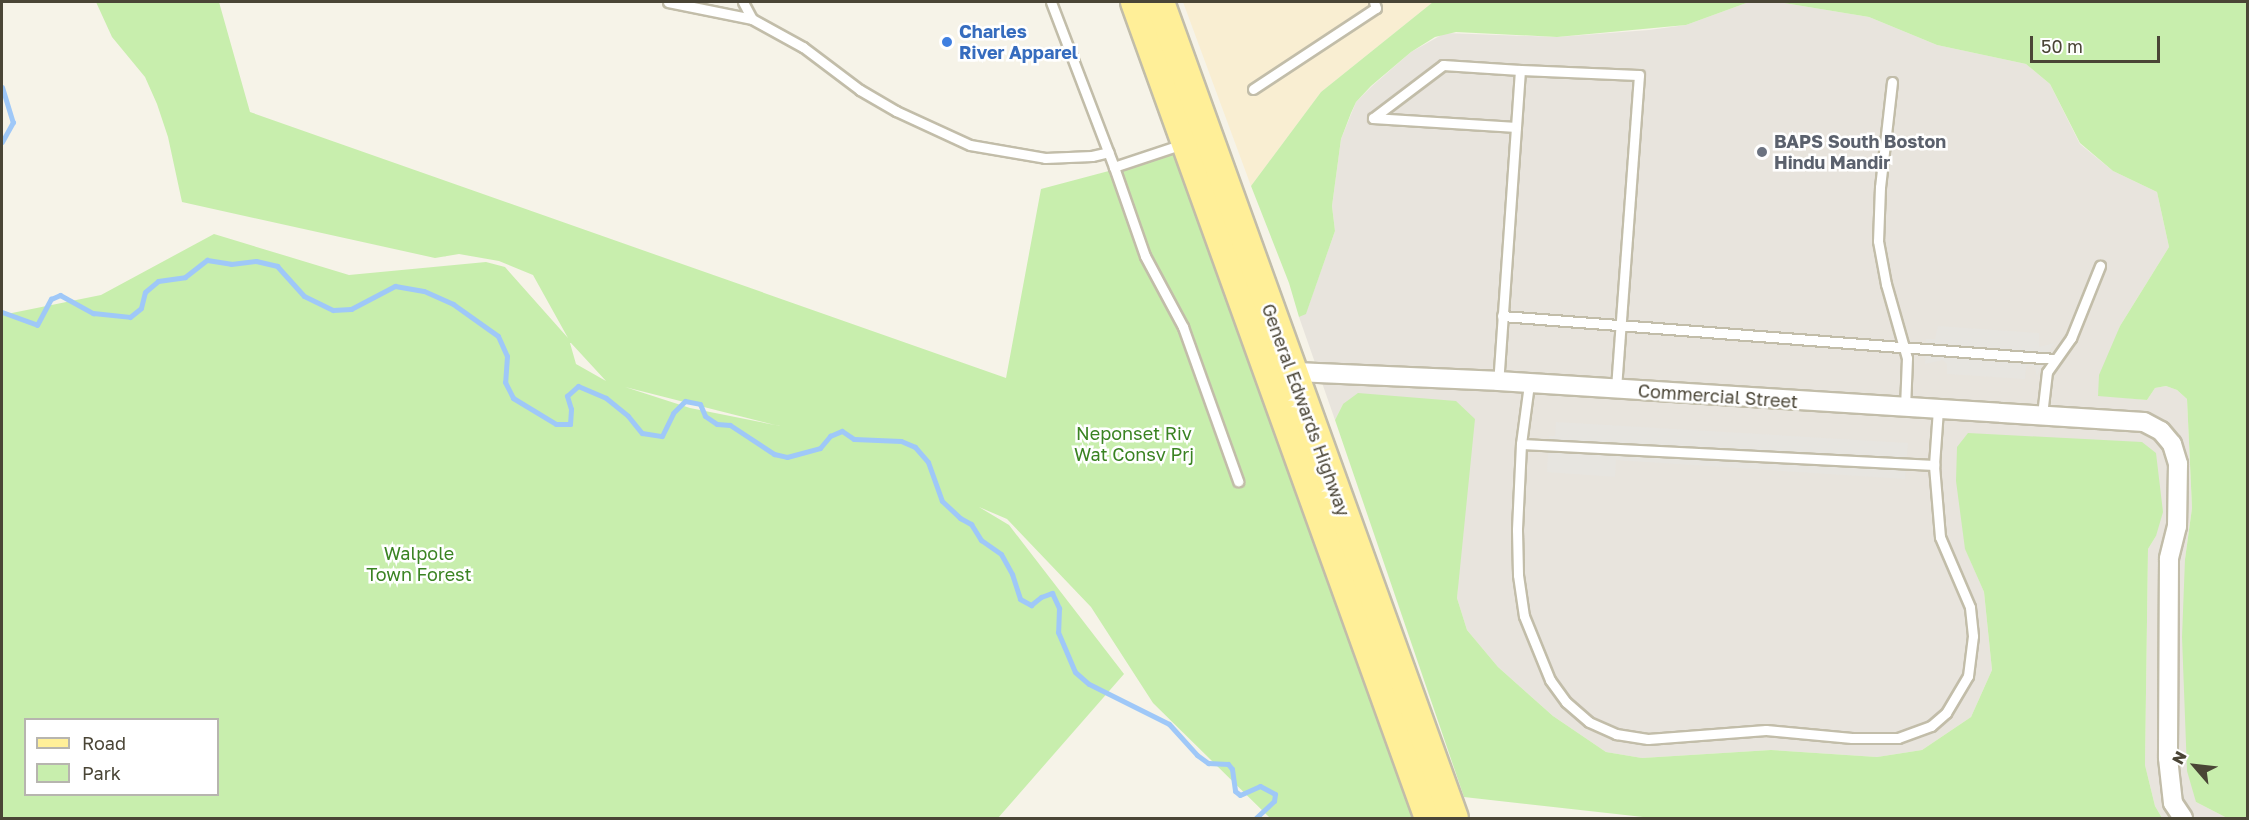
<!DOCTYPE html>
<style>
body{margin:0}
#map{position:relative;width:2249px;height:820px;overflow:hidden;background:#f6f3e8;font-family:"Golos Text",sans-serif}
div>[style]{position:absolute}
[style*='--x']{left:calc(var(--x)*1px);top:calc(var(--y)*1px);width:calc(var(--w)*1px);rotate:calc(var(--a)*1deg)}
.commercial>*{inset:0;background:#f9eed2}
.industrial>*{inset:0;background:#e8e4dd}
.green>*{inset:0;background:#c8eead}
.parking>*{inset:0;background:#e7e5e0}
.stream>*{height:5px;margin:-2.5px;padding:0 2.5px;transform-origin:2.5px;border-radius:2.5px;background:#9fc8f8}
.roads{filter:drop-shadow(2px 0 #c2bda9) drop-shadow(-2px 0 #c2bda9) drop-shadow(0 2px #c2bda9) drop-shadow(0 -2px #c2bda9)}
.service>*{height:9px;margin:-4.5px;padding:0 4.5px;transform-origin:4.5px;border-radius:4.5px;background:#fff}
.minor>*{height:18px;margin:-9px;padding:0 9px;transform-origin:9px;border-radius:9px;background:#fff}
.primary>*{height:28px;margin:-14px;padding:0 14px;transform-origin:14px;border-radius:14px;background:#ffef98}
.dots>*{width:16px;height:16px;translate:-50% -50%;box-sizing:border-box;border:3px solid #fff;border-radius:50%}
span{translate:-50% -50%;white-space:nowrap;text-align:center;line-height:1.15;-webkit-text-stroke:5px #fff;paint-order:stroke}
.shop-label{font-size:18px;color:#366cbe;font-weight:700}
.left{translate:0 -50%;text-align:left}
.worship-label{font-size:18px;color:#5b616d;font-weight:700}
.street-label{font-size:18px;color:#4a4536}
.park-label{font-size:18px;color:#3a8322}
.frame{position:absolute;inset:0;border:3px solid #4a4536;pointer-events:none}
.legend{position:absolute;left:24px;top:718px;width:195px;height:78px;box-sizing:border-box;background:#fff;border:2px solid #b7b5af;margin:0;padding:8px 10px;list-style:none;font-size:18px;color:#4a4536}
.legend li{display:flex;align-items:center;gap:12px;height:30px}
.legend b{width:30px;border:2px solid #b7b5af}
.north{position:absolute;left:2165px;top:736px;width:60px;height:60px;-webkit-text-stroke:4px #fff;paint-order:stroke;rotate:298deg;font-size:16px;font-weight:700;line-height:24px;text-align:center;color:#4a4536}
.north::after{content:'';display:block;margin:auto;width:21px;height:27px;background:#4a4536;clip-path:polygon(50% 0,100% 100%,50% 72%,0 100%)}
.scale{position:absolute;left:2030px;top:36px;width:130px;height:27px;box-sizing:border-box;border:3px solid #4a4536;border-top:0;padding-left:8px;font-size:18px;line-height:21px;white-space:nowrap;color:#4a4536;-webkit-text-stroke:4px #fff;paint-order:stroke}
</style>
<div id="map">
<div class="commercial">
<i style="clip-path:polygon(1183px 2px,1433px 2px,1321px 92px,1251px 186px)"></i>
</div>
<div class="industrial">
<i style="clip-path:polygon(1749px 2px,1778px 2px,1869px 17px,1937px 45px,2026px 64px,2050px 84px,2080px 144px,2113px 171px,2157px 192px,2169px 247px,2120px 326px,2098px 395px,2147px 400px,2155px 388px,2166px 386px,2177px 390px,2187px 399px,2192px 508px,2185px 559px,2196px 802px,2227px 818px,2162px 818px,2155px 806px,2145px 765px,2148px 549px,2156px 536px,1965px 548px,1984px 592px,1992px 670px,1971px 717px,1922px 750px,1877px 757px,1771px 750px,1642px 758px,1606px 752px,1553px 716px,1498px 667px,1467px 630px,1457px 598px,1461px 532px,1343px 404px,1335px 420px,1299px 317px,1306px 313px,1335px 231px,1332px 206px,1341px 139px,1356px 102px,1372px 86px,1411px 52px,1445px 33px,1557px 37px,1649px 30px,1686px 25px)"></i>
</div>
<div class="green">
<i style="clip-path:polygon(evenodd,96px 2px,219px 2px,250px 112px,1006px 378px,1041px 189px,1184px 151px,1415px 818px,1270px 818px,1153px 703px,1091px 607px,1007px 519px,979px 507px,1009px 525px,1124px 674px,998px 818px,2px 818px,2px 315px,101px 295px,214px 234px,349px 275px,486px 262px,505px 267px,568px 338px,533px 275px,499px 261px,459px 254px,435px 258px,182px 202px,168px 137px,157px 104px,145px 77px,112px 37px,96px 2px,570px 343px,571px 343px,606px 381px,576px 364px,570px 343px,96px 2px,625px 387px,779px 426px,780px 426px,690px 408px,625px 387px,96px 2px,26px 720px,218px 720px,218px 794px,26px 794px,26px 720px)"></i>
<i style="clip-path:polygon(1433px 2px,1749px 2px,1686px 25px,1557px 37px,1456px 32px,1435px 37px,1411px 52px,1371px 86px,1356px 102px,1351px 113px,1341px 139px,1332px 206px,1335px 231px,1306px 314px,1299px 317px,1289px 283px,1251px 186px,1321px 92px)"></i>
<i style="clip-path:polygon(1778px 2px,2247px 2px,2247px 818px,2227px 818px,2196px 802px,2187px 771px,2182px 637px,2185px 559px,2192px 508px,2187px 399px,2177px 390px,2166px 386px,2155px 388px,2147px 400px,2098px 396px,2099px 375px,2120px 326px,2169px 247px,2157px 192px,2113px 171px,2080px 143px,2050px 84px,2026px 64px,1937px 45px,1869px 17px)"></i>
<i style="clip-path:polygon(1358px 393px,1456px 401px,1475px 419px,1457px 598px,1467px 630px,1498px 667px,1553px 716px,1606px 752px,1642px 758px,1771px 750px,1877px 757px,1922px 750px,1971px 717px,1992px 670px,1984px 592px,1965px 549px,1956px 481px,1957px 447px,1968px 433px,2142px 442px,2156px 453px,2163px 512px,2156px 536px,2148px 549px,2145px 765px,2155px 806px,2162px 818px,1652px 818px,1464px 797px,1335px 420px,1343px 404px)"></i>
</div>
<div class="parking">
<i style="clip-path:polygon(1938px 326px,2039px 333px,2039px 347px,2055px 343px,2045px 357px,2037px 376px,2035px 367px,2028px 365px,2026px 367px,2025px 379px,1947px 374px,1947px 364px,1943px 360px,1925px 364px,1926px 339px,1935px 339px)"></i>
<i style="clip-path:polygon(1556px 422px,1908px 443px,1905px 479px,1616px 460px,1615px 477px,1547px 472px,1549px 436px,1555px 436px)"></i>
</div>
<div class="stream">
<i style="--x:2;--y:87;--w:37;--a:73"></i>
<i style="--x:13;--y:122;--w:23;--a:119"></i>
<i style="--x:2;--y:312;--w:37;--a:20"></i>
<i style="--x:37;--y:325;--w:30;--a:-62"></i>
<i style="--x:51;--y:299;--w:10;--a:-24"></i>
<i style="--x:60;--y:295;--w:38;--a:29"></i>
<i style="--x:93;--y:313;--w:37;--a:6"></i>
<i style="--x:130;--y:317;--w:14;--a:-39"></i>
<i style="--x:141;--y:308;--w:16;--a:-76"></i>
<i style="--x:145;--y:292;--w:17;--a:-40"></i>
<i style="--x:158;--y:281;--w:27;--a:-8"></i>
<i style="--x:185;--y:277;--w:28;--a:-38"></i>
<i style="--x:207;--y:260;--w:24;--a:9"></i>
<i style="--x:231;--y:264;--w:25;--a:-7"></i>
<i style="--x:256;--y:261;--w:22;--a:13"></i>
<i style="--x:277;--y:266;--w:40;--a:48"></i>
<i style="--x:304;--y:296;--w:32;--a:26"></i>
<i style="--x:333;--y:310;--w:18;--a:-3"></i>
<i style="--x:351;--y:309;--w:50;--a:-27.6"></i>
<i style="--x:395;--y:286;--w:29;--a:10"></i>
<i style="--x:424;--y:291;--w:32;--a:24"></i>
<i style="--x:453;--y:304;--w:55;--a:35.4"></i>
<i style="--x:498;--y:336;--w:22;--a:66"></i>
<i style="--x:507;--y:356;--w:26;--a:94"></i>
<i style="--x:505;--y:382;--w:18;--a:63"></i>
<i style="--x:513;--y:398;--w:50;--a:31.2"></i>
<i style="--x:556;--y:424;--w:14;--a:0"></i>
<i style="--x:570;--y:424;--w:15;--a:-86"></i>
<i style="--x:571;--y:409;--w:14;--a:-107"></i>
<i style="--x:567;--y:396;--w:15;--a:-42"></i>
<i style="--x:578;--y:386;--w:30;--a:23"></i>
<i style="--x:606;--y:398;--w:28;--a:39"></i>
<i style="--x:628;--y:416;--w:22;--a:51"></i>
<i style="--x:642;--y:433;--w:20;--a:9"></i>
<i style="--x:662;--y:436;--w:25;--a:-64"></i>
<i style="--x:673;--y:413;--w:17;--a:-45"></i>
<i style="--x:685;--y:401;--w:15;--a:11"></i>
<i style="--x:700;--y:404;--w:13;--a:67"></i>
<i style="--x:705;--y:416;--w:14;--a:34"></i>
<i style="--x:717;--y:424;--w:13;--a:4"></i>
<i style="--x:730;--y:425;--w:53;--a:33.4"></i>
<i style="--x:774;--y:454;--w:13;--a:13"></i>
<i style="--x:787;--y:457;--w:34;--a:-15"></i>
<i style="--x:820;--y:448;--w:16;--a:-50"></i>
<i style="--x:830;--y:436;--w:13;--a:-23"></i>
<i style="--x:842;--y:431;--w:14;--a:34"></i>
<i style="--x:854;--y:439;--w:47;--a:2.4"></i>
<i style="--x:901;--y:441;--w:15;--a:23"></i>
<i style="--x:915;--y:447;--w:20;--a:49"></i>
<i style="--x:928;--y:462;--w:41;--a:70.3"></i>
<i style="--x:942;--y:501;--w:25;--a:43"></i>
<i style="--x:960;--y:518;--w:13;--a:29"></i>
<i style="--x:971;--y:524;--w:19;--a:58"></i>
<i style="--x:981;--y:540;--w:24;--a:35"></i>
<i style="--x:1001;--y:554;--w:23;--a:61"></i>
<i style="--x:1012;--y:574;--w:26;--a:72"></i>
<i style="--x:1020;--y:599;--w:13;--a:29"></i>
<i style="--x:1031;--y:605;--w:13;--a:-39"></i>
<i style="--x:1041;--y:597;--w:12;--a:-20"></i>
<i style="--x:1052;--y:593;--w:17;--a:65"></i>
<i style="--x:1059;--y:608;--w:24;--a:92"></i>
<i style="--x:1058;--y:632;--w:43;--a:67"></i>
<i style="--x:1075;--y:672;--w:18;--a:41"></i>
<i style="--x:1089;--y:684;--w:89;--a:26.6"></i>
<i style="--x:1169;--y:724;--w:42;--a:47.9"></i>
<i style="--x:1197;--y:755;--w:14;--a:36"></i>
<i style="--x:1208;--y:763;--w:20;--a:3"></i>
<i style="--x:1228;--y:764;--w:6;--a:51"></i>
<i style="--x:1232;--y:769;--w:22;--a:82"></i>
<i style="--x:1235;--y:791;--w:6;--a:39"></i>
<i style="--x:1240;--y:795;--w:22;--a:-24"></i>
<i style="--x:1260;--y:786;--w:17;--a:28"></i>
<i style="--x:1275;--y:794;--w:7;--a:98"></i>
<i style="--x:1274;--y:801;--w:25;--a:137"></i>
</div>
<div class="roads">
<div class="service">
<i style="--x:668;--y:2;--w:86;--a:11.4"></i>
<i style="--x:743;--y:2;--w:19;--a:62"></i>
<i style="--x:752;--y:19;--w:58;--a:28.8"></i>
<i style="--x:803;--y:47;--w:71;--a:37"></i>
<i style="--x:860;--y:90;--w:42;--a:30.3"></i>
<i style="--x:896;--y:111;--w:81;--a:24.7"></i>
<i style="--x:970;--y:145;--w:76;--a:9.8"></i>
<i style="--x:1045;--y:158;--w:47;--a:-2.4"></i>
<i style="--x:1092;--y:156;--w:17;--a:-13"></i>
<i style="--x:1051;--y:2;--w:177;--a:69.1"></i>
<i style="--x:1520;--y:70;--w:119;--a:2.4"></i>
<i style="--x:1639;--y:75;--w:316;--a:94.2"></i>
<i style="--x:1892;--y:82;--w:106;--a:96.5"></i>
<i style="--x:1880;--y:187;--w:54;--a:92.1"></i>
<i style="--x:1878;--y:241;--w:44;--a:79.5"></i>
<i style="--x:1886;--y:284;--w:77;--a:74.2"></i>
<i style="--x:1907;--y:358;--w:49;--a:92.3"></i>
<i style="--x:1253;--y:89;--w:147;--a:-33.4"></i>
<i style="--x:1376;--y:8;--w:6;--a:-108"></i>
<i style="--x:1373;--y:118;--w:88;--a:-37.1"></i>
<i style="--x:1443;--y:65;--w:77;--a:3.7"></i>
<i style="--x:1520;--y:70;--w:312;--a:94"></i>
<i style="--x:1373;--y:118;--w:143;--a:3.6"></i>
<i style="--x:1183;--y:144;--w:73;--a:161.6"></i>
<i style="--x:1114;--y:167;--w:94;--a:70.8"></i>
<i style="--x:1145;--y:256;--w:81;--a:61.8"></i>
<i style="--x:1183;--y:327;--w:164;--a:70.3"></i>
<i style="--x:1502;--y:316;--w:554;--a:4.45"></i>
<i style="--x:1529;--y:384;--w:61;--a:97.6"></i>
<i style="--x:1521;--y:444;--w:86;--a:92.7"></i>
<i style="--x:1517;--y:530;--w:45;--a:88.7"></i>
<i style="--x:1518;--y:575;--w:41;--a:81.7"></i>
<i style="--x:1524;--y:616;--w:69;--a:67.9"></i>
<i style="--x:1550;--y:680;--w:27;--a:54"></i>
<i style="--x:1566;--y:702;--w:30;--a:41"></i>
<i style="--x:1589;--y:722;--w:30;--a:24"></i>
<i style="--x:1616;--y:734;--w:32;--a:9"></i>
<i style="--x:1648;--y:739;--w:118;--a:-4.4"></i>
<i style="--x:1766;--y:730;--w:86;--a:5.3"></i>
<i style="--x:1852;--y:738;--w:46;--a:0"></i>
<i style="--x:1898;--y:738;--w:35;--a:-20"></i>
<i style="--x:1931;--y:726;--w:20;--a:-41"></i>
<i style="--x:1946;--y:713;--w:43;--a:-59.3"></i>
<i style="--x:1968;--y:676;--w:40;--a:-82.9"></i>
<i style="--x:1973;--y:636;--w:29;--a:-96"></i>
<i style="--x:1970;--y:607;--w:76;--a:-113.2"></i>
<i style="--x:1940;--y:537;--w:72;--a:-94.8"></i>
<i style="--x:1934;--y:465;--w:56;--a:-85.9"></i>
<i style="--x:2042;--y:415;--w:43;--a:-83.4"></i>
<i style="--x:2047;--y:372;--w:42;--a:-54.8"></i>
<i style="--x:2071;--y:338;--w:78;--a:-68.1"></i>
<i style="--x:1521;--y:444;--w:414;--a:2.9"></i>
</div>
<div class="minor">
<i style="--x:1293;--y:372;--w:205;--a:2.5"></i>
<i style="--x:1498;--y:381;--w:647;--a:3.63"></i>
<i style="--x:2144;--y:422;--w:19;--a:28"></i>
<i style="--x:2161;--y:431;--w:17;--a:50"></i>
<i style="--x:2172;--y:444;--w:21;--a:73"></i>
<i style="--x:2178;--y:464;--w:62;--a:90.9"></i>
<i style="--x:2177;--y:526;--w:34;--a:104"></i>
<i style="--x:2169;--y:559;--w:199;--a:90.3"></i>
<i style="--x:2168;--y:758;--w:45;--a:83.7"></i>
<i style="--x:2173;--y:803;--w:18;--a:56"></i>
</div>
<div class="primary">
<i style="--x:1135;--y:2;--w:867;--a:70.19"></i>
<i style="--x:1160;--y:2;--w:867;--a:70.19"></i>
</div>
</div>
<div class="dots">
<i style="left:947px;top:42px;background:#3f7fe0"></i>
<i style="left:1762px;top:152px;background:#6b7280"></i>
</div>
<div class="shop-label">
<span class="left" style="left:959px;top:42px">Charles<br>River Apparel</span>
</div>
<div class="worship-label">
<span class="left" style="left:1774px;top:152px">BAPS South Boston<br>Hindu Mandir</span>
</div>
<div class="street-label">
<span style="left:1718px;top:396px;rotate:4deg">Commercial Street</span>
<span style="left:1306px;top:410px;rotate:70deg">General Edwards Highway</span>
</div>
<div class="park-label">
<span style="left:1134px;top:444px">Neponset Riv<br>Wat Consv Prj</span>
<span style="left:419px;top:564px">Walpole<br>Town Forest</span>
</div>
<div class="frame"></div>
<ul class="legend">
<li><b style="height:8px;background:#ffef98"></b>Road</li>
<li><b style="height:16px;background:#c8eead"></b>Park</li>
</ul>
<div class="north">N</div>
<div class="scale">50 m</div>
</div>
